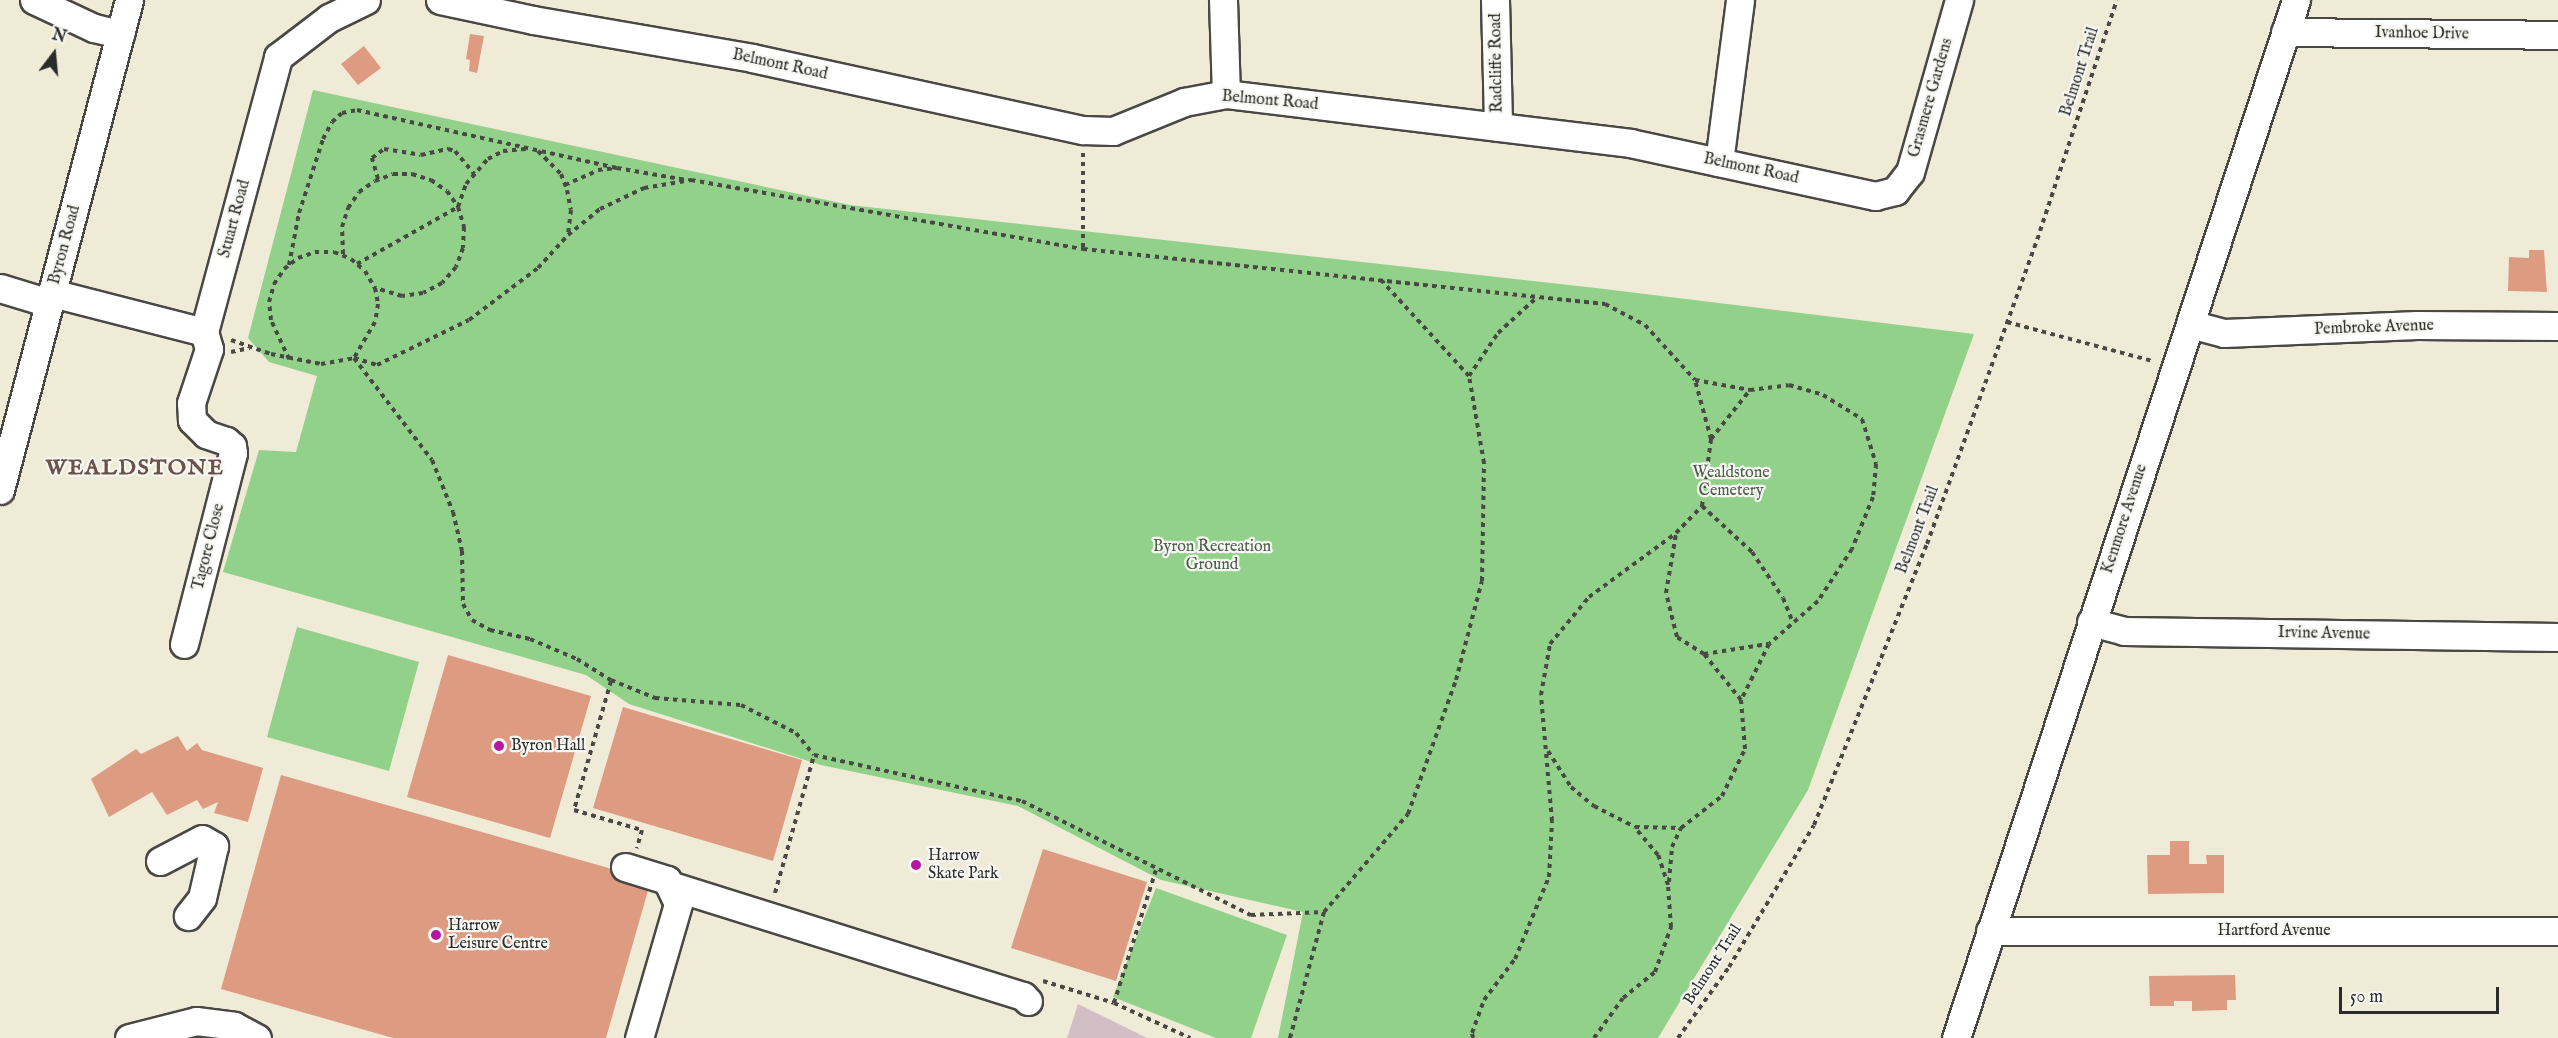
<!DOCTYPE html>
<style>
body{margin:0}
#map{position:relative;width:2558px;height:1038px;overflow:hidden;background:#f0ebd7;font-family:"IM FELL English",serif}
div>[style]{position:absolute}
[style*='--x']{left:calc(var(--x)*1px);top:calc(var(--y)*1px);width:calc(var(--w)*1px);rotate:calc(var(--a)*1deg)}
.industrial>*{inset:0;background:#d2bec5}
.green>*{inset:0;background:#91d189}
.building>*{inset:0;background:#dd9b82}
.path>*{height:4px;margin-top:-2px;transform-origin:0;background:repeating-linear-gradient(90deg,#494845 0 4.5px,transparent 0 9px)}
.roads{filter:drop-shadow(2px 0 #494845) drop-shadow(-2px 0 #494845) drop-shadow(0 2px #494845) drop-shadow(0 -2px #494845)}
.minor>*{height:27px;margin:-13.5px;padding:0 13.5px;transform-origin:13.5px;border-radius:13.5px;background:#fff}
.dots>*{width:16px;height:16px;translate:-50% -50%;box-sizing:border-box;border:3px solid #f6f6f2;border-radius:50%}
span{translate:-50% -50%;white-space:nowrap;text-align:center;line-height:1.15;-webkit-text-stroke:4.5px #f6f6f2;paint-order:stroke}
.street-label{font-size:16px;color:#2b2b2b}
.park-label{font-size:16px;color:#4a5d47}
.poi-label{font-size:16px;color:#2b2b2b}
.left{translate:0 -50%;text-align:left}
.district-label{font-size:22px;color:#695249;font-weight:700;letter-spacing:1.5px}
.north{position:absolute;left:24px;top:24px;width:60px;height:60px;-webkit-text-stroke:4px #f6f6f2;paint-order:stroke;rotate:16deg;font-size:16px;font-weight:700;line-height:24px;text-align:center;color:#2b2b2b}
.north::after{content:'';display:block;margin:auto;width:21px;height:27px;background:#2b2b2b;clip-path:polygon(50% 0,100% 100%,50% 72%,0 100%)}
.scale{position:absolute;left:2339px;top:987px;width:160px;height:27px;box-sizing:border-box;border:3px solid #2b2b2b;border-top:0;padding-left:8px;font-size:18px;line-height:21px;white-space:nowrap;color:#2b2b2b;-webkit-text-stroke:4px #f6f6f2;paint-order:stroke}
</style>
<div id="map">
<div class="industrial">
<i style="clip-path:polygon(1078px 1004px,1147px 1038px,1067px 1038px)"></i>
</div>
<div class="green">
<i style="clip-path:polygon(313px 90px,850px 205px,1596px 288px,1974px 334px,1808px 790px,1658px 1038px,1278px 1038px,1303px 912px,1161px 880px,1018px 806px,821px 765px,629px 704px,586px 675px,223px 572px,259px 450px,296px 452px,317px 376px,269px 362px,248px 338px)"></i>
<i style="clip-path:polygon(297px 627px,419px 662px,389px 771px,267px 737px)"></i>
<i style="clip-path:polygon(1156px 888px,1287px 935px,1251px 1038px,1216px 1038px,1113px 997px)"></i>
</div>
<div class="building">
<i style="clip-path:polygon(470px 34px,484px 36px,477px 73px,469px 71px,470px 60px,466px 59px)"></i>
<i style="clip-path:polygon(364px 46px,381px 68px,358px 85px,341px 64px)"></i>
<i style="clip-path:polygon(2529px 250px,2544px 250px,2547px 292px,2508px 291px,2509px 257px,2529px 258px)"></i>
<i style="clip-path:polygon(448px 655px,591px 696px,550px 838px,407px 797px)"></i>
<i style="clip-path:polygon(623px 707px,802px 760px,773px 861px,593px 808px)"></i>
<i style="clip-path:polygon(178px 736px,187px 751px,197px 743px,202px 750px,263px 768px,248px 822px,214px 813px,218px 802px,203px 809px,197px 800px,167px 815px,152px 792px,109px 817px,91px 779px,136px 749px,141px 754px)"></i>
<i style="clip-path:polygon(281px 775px,651px 880px,606px 1038px,393px 1038px,221px 989px)"></i>
<i style="clip-path:polygon(2170px 841px,2189px 841px,2189px 864px,2207px 864px,2206px 855px,2224px 855px,2224px 893px,2148px 894px,2147px 855px,2170px 855px)"></i>
<i style="clip-path:polygon(1043px 849px,1147px 882px,1116px 981px,1011px 948px)"></i>
<i style="clip-path:polygon(2235px 975px,2236px 1000px,2227px 1000px,2227px 1010px,2192px 1011px,2192px 1001px,2174px 1001px,2174px 1006px,2150px 1006px,2149px 976px)"></i>
</div>
<div class="path">
<i style="--x:538;--y:151;--w:33;--a:45"></i>
<i style="--x:561;--y:174;--w:17;--a:69"></i>
<i style="--x:567;--y:190;--w:20;--a:79"></i>
<i style="--x:571;--y:210;--w:24;--a:97"></i>
<i style="--x:1083;--y:153;--w:96;--a:90"></i>
<i style="--x:378;--y:179;--w:22;--a:-106"></i>
<i style="--x:372;--y:158;--w:15;--a:-37"></i>
<i style="--x:384;--y:149;--w:37;--a:9"></i>
<i style="--x:421;--y:155;--w:28;--a:-13"></i>
<i style="--x:448;--y:149;--w:7;--a:16"></i>
<i style="--x:455;--y:151;--w:30;--a:50"></i>
<i style="--x:565;--y:185;--w:36;--a:-24"></i>
<i style="--x:598;--y:170;--w:19;--a:-6"></i>
<i style="--x:617;--y:168;--w:70;--a:9.9"></i>
<i style="--x:343;--y:254;--w:27;--a:-92"></i>
<i style="--x:342;--y:227;--w:20;--a:-72"></i>
<i style="--x:348;--y:208;--w:19;--a:-55"></i>
<i style="--x:359;--y:192;--w:19;--a:-35"></i>
<i style="--x:375;--y:181;--w:19;--a:-21"></i>
<i style="--x:393;--y:174;--w:19;--a:0"></i>
<i style="--x:412;--y:174;--w:20;--a:18"></i>
<i style="--x:431;--y:180;--w:19;--a:35"></i>
<i style="--x:447;--y:191;--w:19;--a:55"></i>
<i style="--x:458;--y:207;--w:21;--a:73"></i>
<i style="--x:464;--y:227;--w:21;--a:93"></i>
<i style="--x:463;--y:248;--w:20;--a:110"></i>
<i style="--x:456;--y:267;--w:21;--a:131"></i>
<i style="--x:442;--y:283;--w:21;--a:152"></i>
<i style="--x:423;--y:293;--w:21;--a:172"></i>
<i style="--x:402;--y:296;--w:28;--a:-163"></i>
<i style="--x:357;--y:264;--w:116;--a:-29.4"></i>
<i style="--x:458;--y:207;--w:24;--a:-71"></i>
<i style="--x:466;--y:184;--w:33;--a:-49"></i>
<i style="--x:488;--y:159;--w:17;--a:-28"></i>
<i style="--x:503;--y:151;--w:25;--a:-5"></i>
<i style="--x:289;--y:265;--w:53;--a:-79.1"></i>
<i style="--x:299;--y:213;--w:78;--a:-72"></i>
<i style="--x:323;--y:139;--w:19;--a:-62"></i>
<i style="--x:332;--y:122;--w:13;--a:-42"></i>
<i style="--x:342;--y:113;--w:15;--a:-11"></i>
<i style="--x:357;--y:110;--w:266;--a:12.6"></i>
<i style="--x:2007;--y:322;--w:151;--a:15"></i>
<i style="--x:231;--y:340;--w:42;--a:19.3"></i>
<i style="--x:271;--y:354;--w:51;--a:11.3"></i>
<i style="--x:321;--y:364;--w:34;--a:-10"></i>
<i style="--x:354;--y:358;--w:128;--a:52.6"></i>
<i style="--x:432;--y:460;--w:56;--a:68"></i>
<i style="--x:453;--y:512;--w:40;--a:77"></i>
<i style="--x:462;--y:551;--w:53;--a:88.9"></i>
<i style="--x:463;--y:604;--w:18;--a:61"></i>
<i style="--x:472;--y:620;--w:21;--a:29"></i>
<i style="--x:490;--y:630;--w:41;--a:12.7"></i>
<i style="--x:530;--y:639;--w:51;--a:23.1"></i>
<i style="--x:577;--y:659;--w:40;--a:32"></i>
<i style="--x:611;--y:680;--w:48;--a:22.2"></i>
<i style="--x:655;--y:698;--w:86;--a:4.7"></i>
<i style="--x:741;--y:705;--w:62;--a:27"></i>
<i style="--x:796;--y:733;--w:28;--a:51"></i>
<i style="--x:814;--y:755;--w:213;--a:12.5"></i>
<i style="--x:1022;--y:801;--w:256;--a:26.5"></i>
<i style="--x:1251;--y:915;--w:73;--a:-2.4"></i>
<i style="--x:1324;--y:912;--w:131;--a:105.1"></i>
<i style="--x:231;--y:352;--w:19;--a:-12"></i>
<i style="--x:289;--y:359;--w:43;--a:-114.8"></i>
<i style="--x:271;--y:320;--w:18;--a:-96"></i>
<i style="--x:269;--y:302;--w:19;--a:-74"></i>
<i style="--x:274;--y:284;--w:18;--a:-56"></i>
<i style="--x:284;--y:269;--w:18;--a:-38"></i>
<i style="--x:298;--y:258;--w:18;--a:-19"></i>
<i style="--x:315;--y:252;--w:19;--a:0"></i>
<i style="--x:334;--y:252;--w:18;--a:22"></i>
<i style="--x:351;--y:259;--w:18;--a:41"></i>
<i style="--x:365;--y:271;--w:20;--a:60"></i>
<i style="--x:375;--y:288;--w:16;--a:79"></i>
<i style="--x:378;--y:304;--w:18;--a:99"></i>
<i style="--x:375;--y:322;--w:42;--a:120.3"></i>
<i style="--x:354;--y:358;--w:24;--a:17"></i>
<i style="--x:377;--y:365;--w:102;--a:-26.1"></i>
<i style="--x:469;--y:320;--w:86;--a:-37"></i>
<i style="--x:538;--y:268;--w:45;--a:-47.7"></i>
<i style="--x:568;--y:235;--w:41;--a:-39.1"></i>
<i style="--x:600;--y:209;--w:49;--a:-25.5"></i>
<i style="--x:644;--y:188;--w:48;--a:-9.7"></i>
<i style="--x:691;--y:180;--w:398;--a:10"></i>
<i style="--x:1083;--y:249;--w:525;--a:6.01"></i>
<i style="--x:1605;--y:304;--w:45;--a:27.7"></i>
<i style="--x:1645;--y:325;--w:74;--a:47.7"></i>
<i style="--x:1695;--y:380;--w:56;--a:10.3"></i>
<i style="--x:1750;--y:390;--w:39;--a:-7"></i>
<i style="--x:1789;--y:385;--w:35;--a:16"></i>
<i style="--x:1823;--y:395;--w:46;--a:31.6"></i>
<i style="--x:1862;--y:419;--w:47;--a:72.7"></i>
<i style="--x:1876;--y:464;--w:33;--a:95"></i>
<i style="--x:1873;--y:497;--w:56;--a:112"></i>
<i style="--x:1852;--y:549;--w:62;--a:123.2"></i>
<i style="--x:1818;--y:601;--w:65;--a:138.7"></i>
<i style="--x:1769;--y:644;--w:63;--a:116.6"></i>
<i style="--x:1469;--y:376;--w:52;--a:-56"></i>
<i style="--x:1498;--y:333;--w:50;--a:-42.6"></i>
<i style="--x:1711;--y:439;--w:63;--a:-51.5"></i>
<i style="--x:1702;--y:506;--w:68;--a:42.6"></i>
<i style="--x:1752;--y:552;--w:55;--a:56"></i>
<i style="--x:1783;--y:598;--w:27;--a:68"></i>
<i style="--x:1704;--y:654;--w:65;--a:-8.9"></i>
<i style="--x:611;--y:681;--w:134;--a:106"></i>
<i style="--x:574;--y:810;--w:71;--a:16.4"></i>
<i style="--x:642;--y:830;--w:19;--a:106"></i>
<i style="--x:1548;--y:751;--w:43;--a:57.4"></i>
<i style="--x:1571;--y:787;--w:30;--a:40"></i>
<i style="--x:1594;--y:806;--w:46;--a:27.1"></i>
<i style="--x:1635;--y:827;--w:46;--a:1.2"></i>
<i style="--x:1681;--y:828;--w:52;--a:-38"></i>
<i style="--x:1722;--y:796;--w:52;--a:-63.9"></i>
<i style="--x:1745;--y:749;--w:49;--a:-94.7"></i>
<i style="--x:1741;--y:700;--w:59;--a:-128.8"></i>
<i style="--x:1704;--y:654;--w:32;--a:-148"></i>
<i style="--x:1677;--y:637;--w:45;--a:-104"></i>
<i style="--x:1666;--y:593;--w:60;--a:-80.4"></i>
<i style="--x:1669;--y:882;--w:35;--a:-85"></i>
<i style="--x:1672;--y:847;--w:21;--a:-65"></i>
<i style="--x:775;--y:893;--w:143;--a:-74.2"></i>
<i style="--x:1324;--y:912;--w:129;--a:-49.4"></i>
<i style="--x:1408;--y:814;--w:142;--a:-70.3"></i>
<i style="--x:1456;--y:680;--w:102;--a:-75.3"></i>
<i style="--x:1482;--y:581;--w:118;--a:-89"></i>
<i style="--x:1484;--y:463;--w:88;--a:-99.8"></i>
<i style="--x:1469;--y:376;--w:129;--a:-132.5"></i>
<i style="--x:1043;--y:981;--w:74;--a:17.2"></i>
<i style="--x:1114;--y:1003;--w:84;--a:24.7"></i>
<i style="--x:1114;--y:1003;--w:139;--a:-72.5"></i>
<i style="--x:1473;--y:1038;--w:5;--a:-101"></i>
<i style="--x:1472;--y:1033;--w:35;--a:-70"></i>
<i style="--x:1484;--y:1000;--w:51;--a:-52.9"></i>
<i style="--x:1515;--y:959;--w:89;--a:-67.5"></i>
<i style="--x:1549;--y:877;--w:56;--a:-86.9"></i>
<i style="--x:1552;--y:821;--w:126;--a:-95"></i>
<i style="--x:1541;--y:695;--w:52;--a:-80"></i>
<i style="--x:1550;--y:644;--w:61;--a:-50.3"></i>
<i style="--x:1589;--y:597;--w:108;--a:-36.3"></i>
<i style="--x:1676;--y:533;--w:37;--a:-46"></i>
<i style="--x:1702;--y:506;--w:68;--a:-82.3"></i>
<i style="--x:1711;--y:439;--w:61;--a:-105.2"></i>
<i style="--x:1594;--y:1038;--w:49;--a:-54.1"></i>
<i style="--x:1623;--y:998;--w:41;--a:-39.1"></i>
<i style="--x:1655;--y:972;--w:48;--a:-70.4"></i>
<i style="--x:1671;--y:927;--w:42;--a:-94.1"></i>
<i style="--x:1668;--y:885;--w:32;--a:-108"></i>
<i style="--x:1658;--y:855;--w:35;--a:-130"></i>
<i style="--x:1678;--y:1038;--w:87;--a:-54.3"></i>
<i style="--x:1729;--y:967;--w:165;--a:-59.1"></i>
<i style="--x:1814;--y:825;--w:303;--a:-68.1"></i>
<i style="--x:1927;--y:544;--w:333;--a:-70.1"></i>
<i style="--x:2040;--y:231;--w:243;--a:-71.6"></i>
</div>
<div class="roads">
<div class="minor">
<i style="--x:34;--y:0;--w:66;--a:25"></i>
<i style="--x:94;--y:28;--w:27;--a:13"></i>
<i style="--x:440;--y:0;--w:95;--a:12.1"></i>
<i style="--x:533;--y:20;--w:222;--a:9.8"></i>
<i style="--x:752;--y:58;--w:339;--a:12.3"></i>
<i style="--x:1083;--y:130;--w:30;--a:2"></i>
<i style="--x:1113;--y:131;--w:77;--a:-22.2"></i>
<i style="--x:1184;--y:102;--w:43;--a:-10.8"></i>
<i style="--x:1226;--y:94;--w:407;--a:6.9"></i>
<i style="--x:1630;--y:143;--w:251;--a:12.2"></i>
<i style="--x:1875;--y:196;--w:21;--a:-14"></i>
<i style="--x:1895;--y:191;--w:24;--a:-52"></i>
<i style="--x:1910;--y:172;--w:179;--a:-74.1"></i>
<i style="--x:1223;--y:0;--w:94;--a:88.2"></i>
<i style="--x:1495;--y:0;--w:127;--a:88.6"></i>
<i style="--x:2285;--y:32;--w:273;--a:0.6"></i>
<i style="--x:1719;--y:162;--w:163;--a:-82.6"></i>
<i style="--x:0;--y:288;--w:51;--a:17"></i>
<i style="--x:52;--y:293;--w:157;--a:14.4"></i>
<i style="--x:2190;--y:324;--w:35;--a:15"></i>
<i style="--x:2224;--y:333;--w:193;--a:-2.4"></i>
<i style="--x:2417;--y:325;--w:141;--a:0.4"></i>
<i style="--x:0;--y:490;--w:507;--a:-75.25"></i>
<i style="--x:2091;--y:622;--w:34;--a:15"></i>
<i style="--x:2124;--y:631;--w:434;--a:0.8"></i>
<i style="--x:184;--y:644;--w:197;--a:-75.6"></i>
<i style="--x:233;--y:453;--w:7;--a:-98"></i>
<i style="--x:232;--y:446;--w:8;--a:-140"></i>
<i style="--x:226;--y:441;--w:21;--a:-161"></i>
<i style="--x:206;--y:434;--w:20;--a:-135"></i>
<i style="--x:192;--y:420;--w:17;--a:-93"></i>
<i style="--x:191;--y:403;--w:57;--a:-71.6"></i>
<i style="--x:209;--y:349;--w:18;--a:-106"></i>
<i style="--x:204;--y:332;--w:285;--a:-74.9"></i>
<i style="--x:278;--y:57;--w:64;--a:-37.4"></i>
<i style="--x:329;--y:18;--w:41;--a:-25.9"></i>
<i style="--x:160;--y:861;--w:47;--a:-27.6"></i>
<i style="--x:202;--y:839;--w:14;--a:30"></i>
<i style="--x:214;--y:846;--w:53;--a:103"></i>
<i style="--x:202;--y:898;--w:23;--a:128"></i>
<i style="--x:625;--y:867;--w:44;--a:17.2"></i>
<i style="--x:667;--y:880;--w:26;--a:65"></i>
<i style="--x:678;--y:904;--w:140;--a:106.2"></i>
<i style="--x:672;--y:886;--w:368;--a:17.4"></i>
<i style="--x:1023;--y:996;--w:7;--a:45"></i>
<i style="--x:1990;--y:931;--w:568;--a:0"></i>
<i style="--x:129;--y:1038;--w:69;--a:-14.2"></i>
<i style="--x:196;--y:1021;--w:38;--a:7"></i>
<i style="--x:234;--y:1026;--w:26;--a:28"></i>
<i style="--x:1956;--y:1038;--w:1092;--a:-71.86"></i>
</div>
</div>
<div class="dots">
<i style="left:499px;top:746px;background:#b5179e"></i>
<i style="left:916px;top:865px;background:#b5179e"></i>
<i style="left:436px;top:935px;background:#b5179e"></i>
</div>
<div class="street-label">
<span style="left:2422px;top:34px;rotate:1deg">Ivanhoe Drive</span>
<span style="left:1497px;top:63px;rotate:-91deg">Radcliffe Road</span>
<span style="left:780px;top:65px;rotate:12deg">Belmont Road</span>
<span style="left:2080px;top:72px;rotate:-72deg">Belmont Trail</span>
<span style="left:1931px;top:98px;rotate:-74deg">Grasmere Gardens</span>
<span style="left:1270px;top:101px;rotate:5deg">Belmont Road</span>
<span style="left:1751px;top:169px;rotate:12deg">Belmont Road</span>
<span style="left:235px;top:219px;rotate:-75deg">Stuart Road</span>
<span style="left:65px;top:245px;rotate:-75deg">Byron Road</span>
<span style="left:2374px;top:328px;rotate:-2deg">Pembroke Avenue</span>
<span style="left:2125px;top:519px;rotate:-72deg">Kenmore Avenue</span>
<span style="left:1918px;top:530px;rotate:-69deg">Belmont Trail</span>
<span style="left:209px;top:547px;rotate:-76deg">Tagore Close</span>
<span style="left:2324px;top:634px;rotate:1deg">Irvine Avenue</span>
<span style="left:2274px;top:931px">Hartford Avenue</span>
<span style="left:1713px;top:965px;rotate:-57deg">Belmont Trail</span>
</div>
<div class="park-label">
<span style="left:1731px;top:482px">Wealdstone<br>Cemetery</span>
<span style="left:1212px;top:556px">Byron Recreation<br>Ground</span>
</div>
<div class="poi-label">
<span class="left" style="left:511px;top:746px">Byron Hall</span>
<span class="left" style="left:928px;top:865px">Harrow<br>Skate Park</span>
<span class="left" style="left:448px;top:935px">Harrow<br>Leisure Centre</span>
</div>
<div class="district-label">
<span style="left:135px;top:469px">WEALDSTONE</span>
</div>
<div class="north">N</div>
<div class="scale">50 m</div>
</div>
